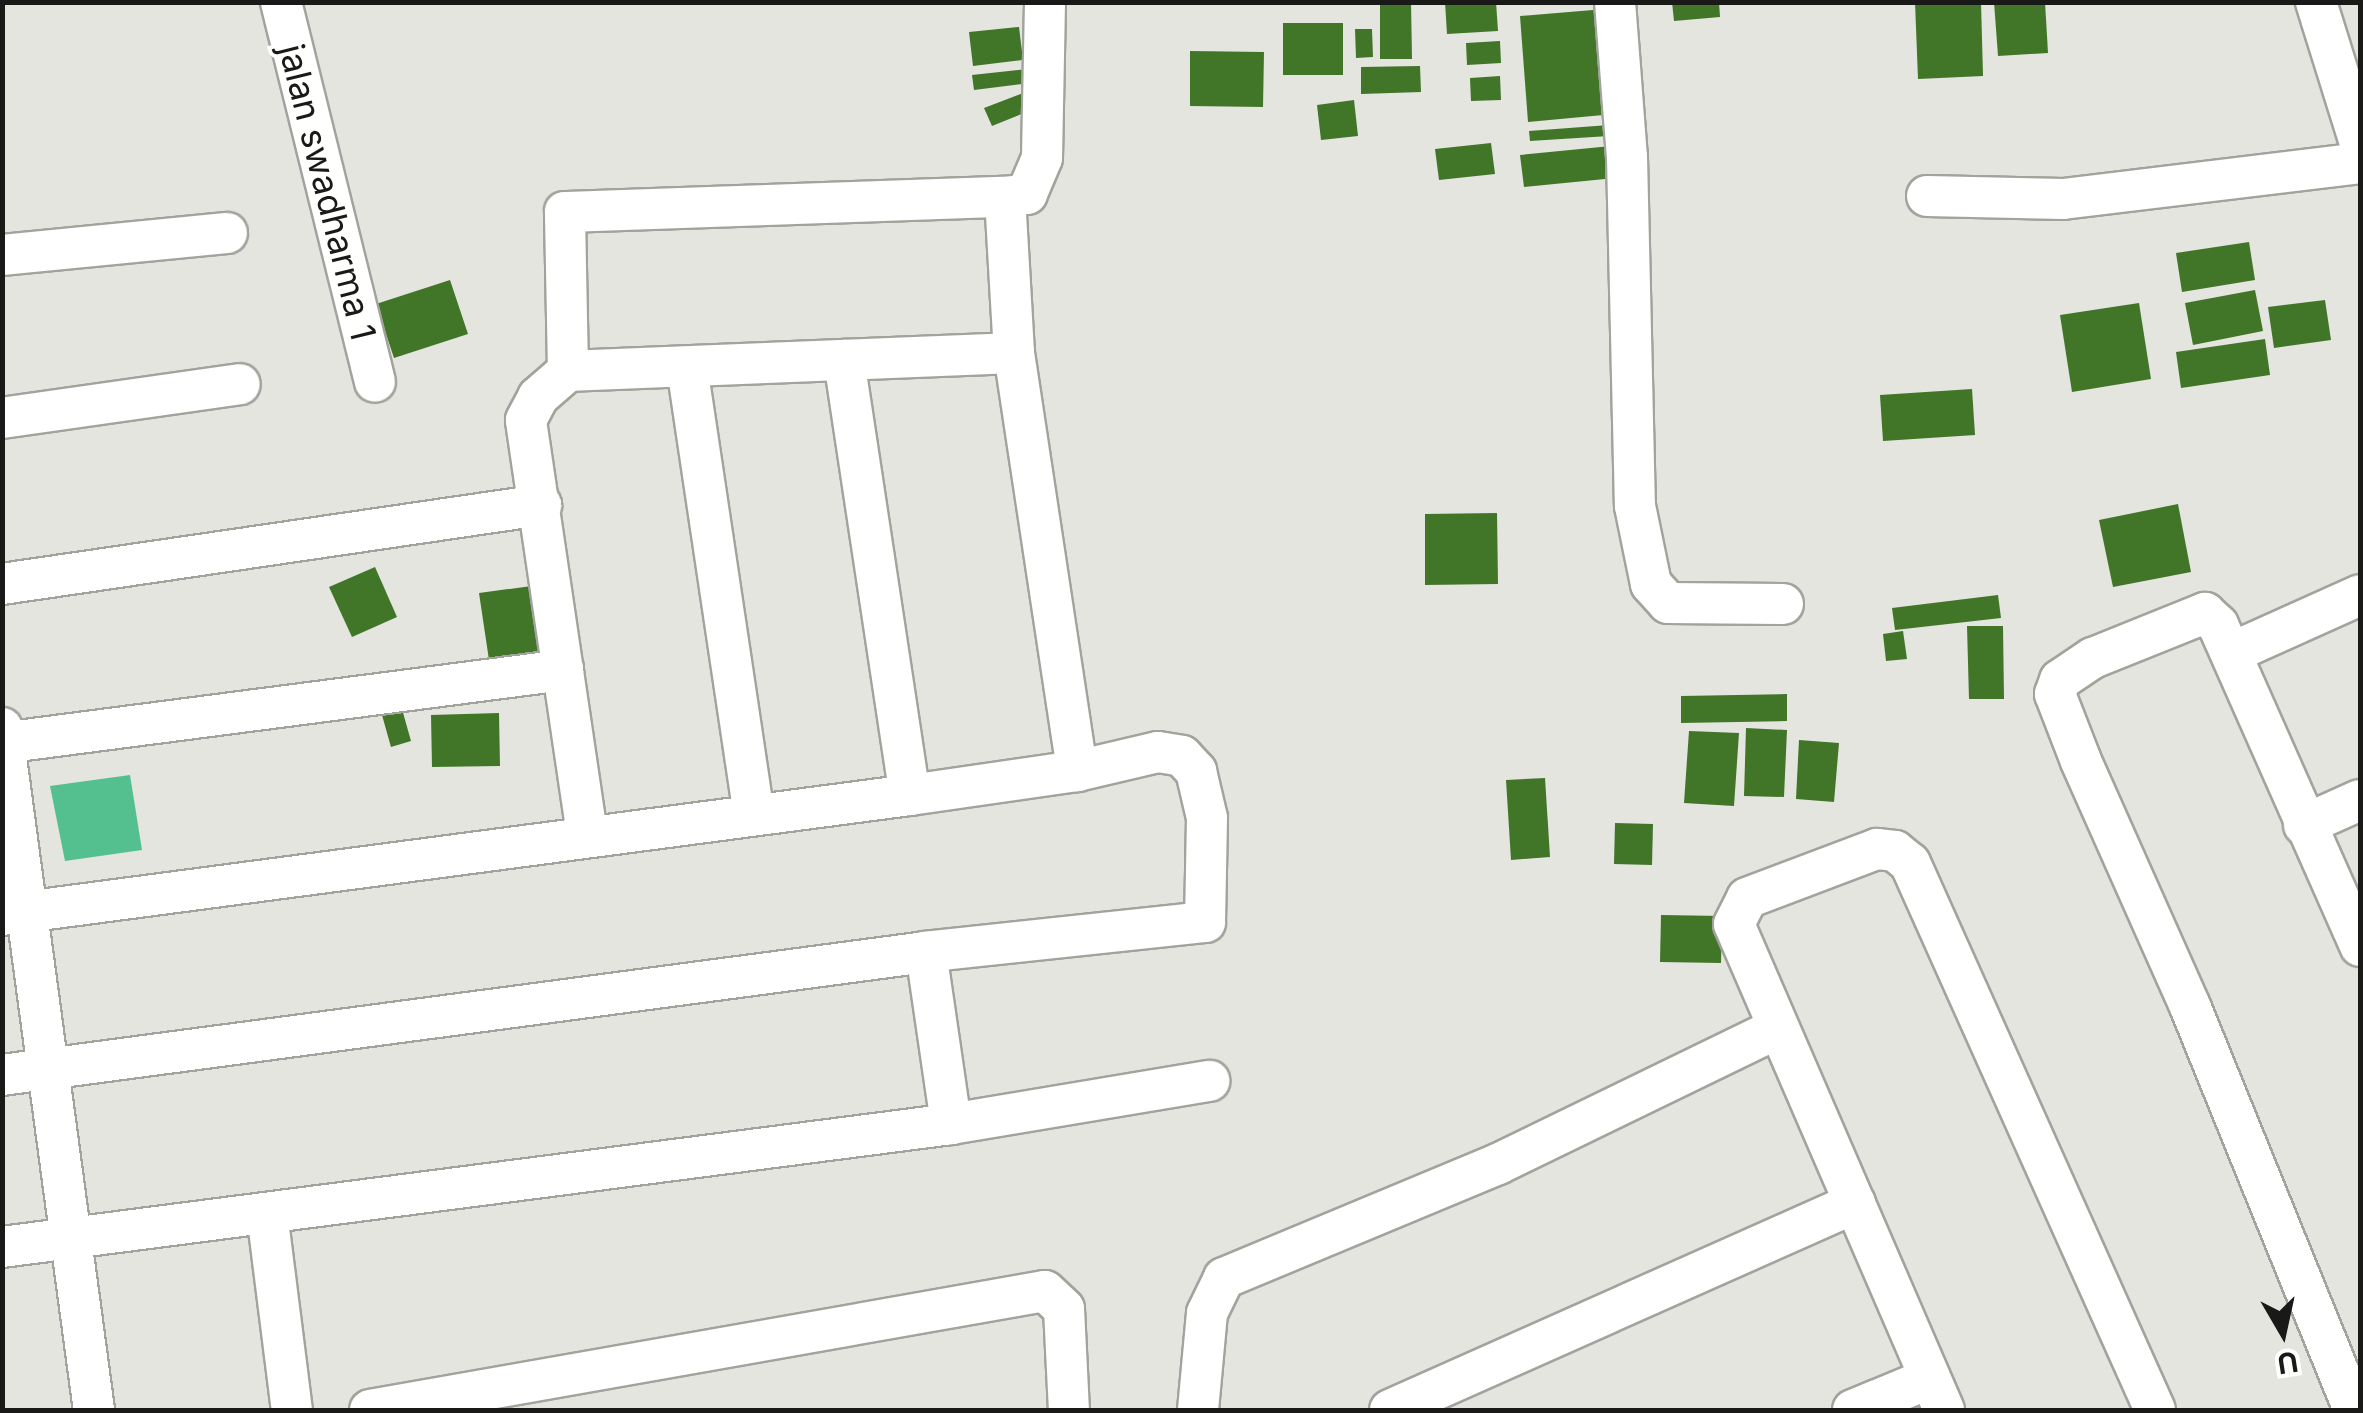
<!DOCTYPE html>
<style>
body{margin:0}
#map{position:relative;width:2363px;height:1413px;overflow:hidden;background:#e4e5df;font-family:Inter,sans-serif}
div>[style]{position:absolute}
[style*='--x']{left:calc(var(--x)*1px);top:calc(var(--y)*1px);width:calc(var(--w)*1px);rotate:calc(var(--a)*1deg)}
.water>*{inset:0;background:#54c08f}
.building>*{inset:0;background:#417528}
.roads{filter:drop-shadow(2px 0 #a3a39d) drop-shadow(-2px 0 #a3a39d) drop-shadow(0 2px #a3a39d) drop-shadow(0 -2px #a3a39d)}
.street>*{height:40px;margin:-20px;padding:0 20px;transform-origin:20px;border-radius:20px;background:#fff}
span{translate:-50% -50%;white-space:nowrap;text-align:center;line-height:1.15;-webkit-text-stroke:8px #fffffe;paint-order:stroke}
.street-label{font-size:35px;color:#191917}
.frame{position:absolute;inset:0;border:5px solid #191917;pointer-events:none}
.north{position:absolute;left:2233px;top:1283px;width:100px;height:100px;-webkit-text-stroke:8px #fffffe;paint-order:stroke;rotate:171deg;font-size:28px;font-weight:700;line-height:40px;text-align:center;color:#191917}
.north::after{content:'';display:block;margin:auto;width:35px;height:45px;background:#191917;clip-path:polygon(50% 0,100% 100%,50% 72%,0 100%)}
</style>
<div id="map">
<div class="water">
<i style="clip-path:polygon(130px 775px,142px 850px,65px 861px,50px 786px)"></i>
</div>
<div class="building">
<i style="clip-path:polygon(1380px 2px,1411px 2px,1412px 59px,1380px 59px)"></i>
<i style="clip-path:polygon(1445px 2px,1496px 2px,1498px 31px,1447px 34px)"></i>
<i style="clip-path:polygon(1672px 2px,1719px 2px,1720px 17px,1674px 21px)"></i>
<i style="clip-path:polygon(1915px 2px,1981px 2px,1983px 76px,1918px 79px)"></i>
<i style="clip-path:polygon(1994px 2px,2045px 2px,2048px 53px,1998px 56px)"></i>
<i style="clip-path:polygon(1605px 9px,1614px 114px,1528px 122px,1520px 16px)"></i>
<i style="clip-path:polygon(1283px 23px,1343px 23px,1343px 75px,1283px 75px)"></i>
<i style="clip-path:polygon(1019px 27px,1023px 60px,973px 66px,969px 32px)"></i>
<i style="clip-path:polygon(1355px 29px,1372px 29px,1373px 57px,1356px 58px)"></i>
<i style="clip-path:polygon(1500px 41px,1501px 63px,1467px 65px,1466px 43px)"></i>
<i style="clip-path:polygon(1190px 51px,1264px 52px,1263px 107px,1190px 106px)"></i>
<i style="clip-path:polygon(1420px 66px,1421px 92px,1361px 94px,1361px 67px)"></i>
<i style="clip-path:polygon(1028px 69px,1030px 83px,974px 90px,972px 75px)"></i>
<i style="clip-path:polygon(1500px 76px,1501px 100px,1471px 101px,1470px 78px)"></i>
<i style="clip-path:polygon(1026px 92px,1034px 109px,992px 126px,984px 108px)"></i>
<i style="clip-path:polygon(1354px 100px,1358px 136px,1321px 140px,1317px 105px)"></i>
<i style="clip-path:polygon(1609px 125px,1609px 136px,1530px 141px,1529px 131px)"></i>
<i style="clip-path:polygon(1491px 143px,1495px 174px,1439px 180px,1435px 149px)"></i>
<i style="clip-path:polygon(1611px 146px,1615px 178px,1524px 187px,1520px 155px)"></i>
<i style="clip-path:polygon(2249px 242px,2255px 280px,2182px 292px,2176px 253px)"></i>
<i style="clip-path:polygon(450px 280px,468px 334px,394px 358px,376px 304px)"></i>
<i style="clip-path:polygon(2255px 290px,2263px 331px,2193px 345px,2185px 303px)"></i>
<i style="clip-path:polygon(2325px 300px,2331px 340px,2274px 348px,2268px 307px)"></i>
<i style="clip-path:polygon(2139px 303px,2151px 379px,2072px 392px,2060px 315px)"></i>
<i style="clip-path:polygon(2265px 339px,2270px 375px,2181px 388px,2176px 352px)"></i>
<i style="clip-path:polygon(1972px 389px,1975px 435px,1883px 441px,1880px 395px)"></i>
<i style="clip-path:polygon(2178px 504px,2191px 572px,2113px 587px,2099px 520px)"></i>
<i style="clip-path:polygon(1497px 513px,1498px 584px,1425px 585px,1425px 514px)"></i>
<i style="clip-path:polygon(375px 567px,397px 617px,352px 637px,329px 587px)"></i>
<i style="clip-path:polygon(539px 585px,549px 652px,489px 660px,479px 593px)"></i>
<i style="clip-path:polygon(1998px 595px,2001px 618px,1895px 630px,1892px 608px)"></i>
<i style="clip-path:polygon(1967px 626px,2003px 626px,2004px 699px,1969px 699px)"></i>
<i style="clip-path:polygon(1903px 631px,1907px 659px,1886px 661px,1883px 634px)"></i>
<i style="clip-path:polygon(1787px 694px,1787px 721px,1681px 723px,1681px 696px)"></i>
<i style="clip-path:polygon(400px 702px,411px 741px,391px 747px,380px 708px)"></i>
<i style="clip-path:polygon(499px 713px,500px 766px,432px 767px,431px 715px)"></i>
<i style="clip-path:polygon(1746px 728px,1787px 730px,1784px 797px,1744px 796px)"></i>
<i style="clip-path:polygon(1689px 731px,1739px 733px,1734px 806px,1684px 803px)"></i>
<i style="clip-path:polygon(1799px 740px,1839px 743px,1834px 802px,1796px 799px)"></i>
<i style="clip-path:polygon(1545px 778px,1550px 857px,1511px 860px,1506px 780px)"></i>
<i style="clip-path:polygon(1615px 823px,1653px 824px,1652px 865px,1614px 864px)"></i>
<i style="clip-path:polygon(1661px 915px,1722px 916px,1721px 963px,1660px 962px)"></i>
</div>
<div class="roads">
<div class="street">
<i style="--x:281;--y:2;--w:391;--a:76.1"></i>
<i style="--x:1045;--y:2;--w:156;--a:91.1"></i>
<i style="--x:1042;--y:158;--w:39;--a:113"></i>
<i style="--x:1027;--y:194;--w:22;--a:172"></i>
<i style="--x:1005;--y:197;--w:156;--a:86.7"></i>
<i style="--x:1014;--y:353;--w:423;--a:81.4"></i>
<i style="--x:1615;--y:2;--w:155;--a:85.6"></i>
<i style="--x:1627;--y:157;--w:349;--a:88.7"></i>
<i style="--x:1635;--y:506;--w:80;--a:78.4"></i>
<i style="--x:1651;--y:584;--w:25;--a:48"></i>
<i style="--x:1668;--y:603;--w:115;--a:0.5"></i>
<i style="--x:2316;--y:2;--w:148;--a:72.7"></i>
<i style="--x:1927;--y:196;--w:136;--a:1.3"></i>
<i style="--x:2063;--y:199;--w:299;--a:-6.9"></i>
<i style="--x:2;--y:255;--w:226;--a:-5.6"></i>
<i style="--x:844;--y:360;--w:440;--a:81.4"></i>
<i style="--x:687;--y:367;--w:449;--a:81.5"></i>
<i style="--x:568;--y:371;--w:159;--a:-91.1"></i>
<i style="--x:565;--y:212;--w:440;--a:-2"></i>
<i style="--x:2;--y:418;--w:240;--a:-8.1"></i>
<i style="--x:2;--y:584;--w:545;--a:-8.34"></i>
<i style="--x:2231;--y:653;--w:141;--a:-24.2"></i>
<i style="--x:2;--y:728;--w:688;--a:82.32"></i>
<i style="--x:2;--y:743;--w:566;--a:-7.41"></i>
<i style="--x:2304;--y:825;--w:61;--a:-24.1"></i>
<i style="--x:587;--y:834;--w:418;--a:-98.4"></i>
<i style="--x:526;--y:420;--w:26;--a:-62"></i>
<i style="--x:538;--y:397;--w:40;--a:-41"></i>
<i style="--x:568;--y:371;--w:446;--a:-2.3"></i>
<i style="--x:2;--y:915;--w:916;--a:-7.53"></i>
<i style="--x:910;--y:795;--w:169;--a:-8.2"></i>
<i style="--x:1077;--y:771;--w:83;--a:-13.2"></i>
<i style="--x:1158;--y:752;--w:24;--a:9"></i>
<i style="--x:1182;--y:756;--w:21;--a:47"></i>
<i style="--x:1196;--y:771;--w:48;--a:76.8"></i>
<i style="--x:1207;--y:818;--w:104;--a:91.1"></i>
<i style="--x:1205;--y:922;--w:281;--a:173.9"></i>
<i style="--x:926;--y:952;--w:932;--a:172.42"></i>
<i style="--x:926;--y:952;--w:174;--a:81.7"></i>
<i style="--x:267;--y:1213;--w:199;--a:82.8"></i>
<i style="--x:2;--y:1247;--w:957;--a:-7.38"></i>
<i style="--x:951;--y:1124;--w:262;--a:-9.5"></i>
<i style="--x:370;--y:1410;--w:685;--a:-10"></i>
<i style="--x:1045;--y:1291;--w:26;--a:43"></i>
<i style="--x:1064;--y:1309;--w:101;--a:87.2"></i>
<i style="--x:1198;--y:1410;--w:97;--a:-84.7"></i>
<i style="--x:1207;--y:1313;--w:39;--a:-64"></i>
<i style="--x:1224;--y:1278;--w:297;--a:-22.6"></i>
<i style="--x:1498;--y:1164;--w:309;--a:-25.9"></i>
<i style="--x:1390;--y:1410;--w:509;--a:-24"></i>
<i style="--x:1853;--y:1410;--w:81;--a:-22.5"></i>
<i style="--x:1944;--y:1410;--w:529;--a:-113.37"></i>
<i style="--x:1734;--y:924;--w:29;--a:-63"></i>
<i style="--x:1747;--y:898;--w:139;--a:-20.7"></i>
<i style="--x:1877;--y:849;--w:18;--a:6"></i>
<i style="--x:1895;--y:851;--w:19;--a:39"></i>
<i style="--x:1910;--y:863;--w:599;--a:65.87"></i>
<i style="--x:2354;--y:1410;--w:436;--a:-112.1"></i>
<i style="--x:2190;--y:1006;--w:268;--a:-114"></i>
<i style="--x:2081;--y:761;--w:72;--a:-111.2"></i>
<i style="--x:2055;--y:694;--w:15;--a:-70"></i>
<i style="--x:2060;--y:680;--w:40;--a:-34"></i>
<i style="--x:2093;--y:658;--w:121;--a:-21.9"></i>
<i style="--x:2205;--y:613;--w:18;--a:43"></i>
<i style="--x:2218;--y:625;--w:351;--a:66.1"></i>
</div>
</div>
<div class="street-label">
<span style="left:328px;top:192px;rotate:76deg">jalan swadharma 1</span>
</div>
<div class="frame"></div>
<div class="north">U</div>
</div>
